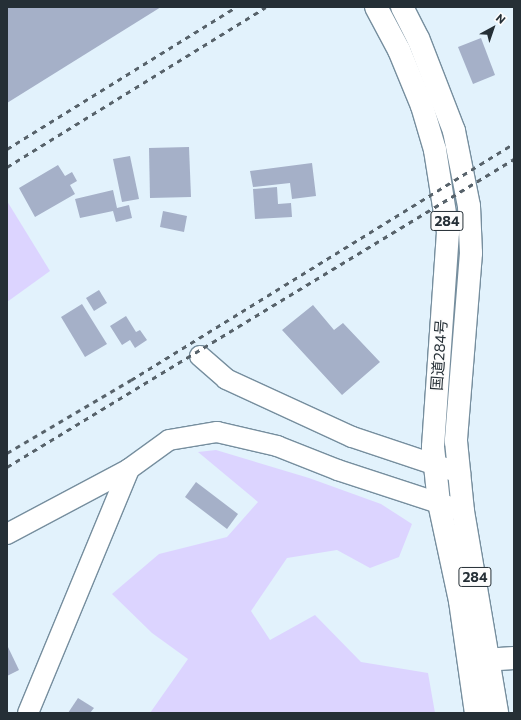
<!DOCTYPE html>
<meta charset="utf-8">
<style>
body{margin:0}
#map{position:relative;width:521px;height:720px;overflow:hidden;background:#e2f2fc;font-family:Commissioner,"Noto Sans JP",sans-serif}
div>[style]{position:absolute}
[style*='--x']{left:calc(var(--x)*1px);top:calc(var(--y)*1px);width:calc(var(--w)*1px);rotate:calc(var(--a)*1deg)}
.green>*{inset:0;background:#dcd4ff}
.building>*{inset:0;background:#a5b0c8}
.roads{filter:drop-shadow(1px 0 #768e9e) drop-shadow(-1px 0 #768e9e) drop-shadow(0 1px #768e9e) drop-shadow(0 -1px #768e9e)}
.minor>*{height:20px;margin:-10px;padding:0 10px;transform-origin:10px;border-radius:10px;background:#fff}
.tertiary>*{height:22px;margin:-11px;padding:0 11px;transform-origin:11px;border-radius:11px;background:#fff}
.trunk>*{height:22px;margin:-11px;padding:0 11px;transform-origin:11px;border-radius:11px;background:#fff}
.rail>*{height:3px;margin-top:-1.5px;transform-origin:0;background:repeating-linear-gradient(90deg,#57626a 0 5px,transparent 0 10px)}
span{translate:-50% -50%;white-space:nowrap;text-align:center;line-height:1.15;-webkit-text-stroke:3px #fcfcfc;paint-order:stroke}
.shield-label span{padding:1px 3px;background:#fcfcfc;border:1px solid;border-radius:3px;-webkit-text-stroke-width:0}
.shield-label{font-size:14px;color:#252f36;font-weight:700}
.street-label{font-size:15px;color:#252f36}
.frame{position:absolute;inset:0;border:8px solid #252f36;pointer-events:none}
.north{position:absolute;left:473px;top:8px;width:40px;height:40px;-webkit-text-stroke:3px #fcfcfc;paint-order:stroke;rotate:40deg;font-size:11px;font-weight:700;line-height:16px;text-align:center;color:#252f36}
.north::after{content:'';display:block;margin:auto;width:14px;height:18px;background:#252f36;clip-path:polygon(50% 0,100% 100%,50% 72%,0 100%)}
</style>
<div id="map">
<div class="green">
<i style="clip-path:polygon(7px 201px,50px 271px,7px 302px)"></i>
<i style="clip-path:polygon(216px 450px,309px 478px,381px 504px,412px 524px,399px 557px,370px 568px,337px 550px,287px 558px,251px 611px,270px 640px,315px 615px,361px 662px,428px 673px,435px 713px,150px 713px,188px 659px,152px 633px,112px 594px,159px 554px,227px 537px,258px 502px,198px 452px)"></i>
</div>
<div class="building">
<i style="clip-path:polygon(7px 7px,161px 7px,7px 103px)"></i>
<i style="clip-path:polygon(481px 38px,495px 75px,473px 84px,458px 47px)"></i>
<i style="clip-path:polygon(189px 147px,191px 197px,150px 198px,149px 148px)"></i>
<i style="clip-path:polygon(130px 156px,139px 199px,122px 202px,113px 159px)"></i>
<i style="clip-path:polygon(312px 163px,316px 196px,292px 199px,290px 183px,253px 187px,250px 171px)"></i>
<i style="clip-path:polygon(58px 165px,65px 176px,72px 172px,77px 181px,70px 185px,75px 194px,35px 217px,19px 188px)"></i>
<i style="clip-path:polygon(277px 187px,278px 204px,291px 203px,292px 217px,255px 219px,253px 189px)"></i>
<i style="clip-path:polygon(113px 190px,117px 208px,129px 205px,132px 218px,116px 222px,113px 211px,80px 218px,75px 199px)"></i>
<i style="clip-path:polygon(163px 211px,187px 216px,184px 232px,160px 227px)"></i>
<i style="clip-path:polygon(99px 290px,107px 303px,94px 311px,86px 298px)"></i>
<i style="clip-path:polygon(82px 304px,107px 344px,85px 357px,61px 317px)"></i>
<i style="clip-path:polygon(313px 305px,334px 330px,343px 323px,380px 362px,342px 395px,282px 330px)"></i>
<i style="clip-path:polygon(126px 316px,136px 332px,140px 330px,147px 340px,135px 348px,130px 340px,122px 345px,110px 326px)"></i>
<i style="clip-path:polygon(196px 482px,238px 514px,227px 529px,185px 497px)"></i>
<i style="clip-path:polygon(7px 645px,19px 670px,7px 676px)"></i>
<i style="clip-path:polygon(78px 698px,94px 708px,90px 713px,68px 713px)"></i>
</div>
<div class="roads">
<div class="minor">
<i style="--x:200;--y:356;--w:35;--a:41"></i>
<i style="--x:226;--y:379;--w:139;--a:24.7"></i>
<i style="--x:352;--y:437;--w:114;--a:18.4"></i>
<i style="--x:7;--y:534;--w:138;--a:-28"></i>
<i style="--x:28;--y:713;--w:264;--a:-67.5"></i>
<i style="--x:129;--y:469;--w:49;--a:-35.9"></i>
<i style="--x:169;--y:440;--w:49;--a:-9.5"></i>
<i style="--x:217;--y:432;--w:62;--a:13.1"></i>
<i style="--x:277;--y:446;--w:66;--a:21.5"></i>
<i style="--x:338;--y:470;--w:132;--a:18.2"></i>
</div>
<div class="tertiary">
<i style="--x:469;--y:661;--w:45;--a:-3.8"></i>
</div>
<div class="trunk">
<i style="--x:376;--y:7;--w:49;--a:61.9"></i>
<i style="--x:399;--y:50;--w:61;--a:67.7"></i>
<i style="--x:422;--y:106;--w:46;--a:73.5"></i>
<i style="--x:435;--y:150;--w:83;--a:81"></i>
<i style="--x:448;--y:232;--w:216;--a:94"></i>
<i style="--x:433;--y:447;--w:56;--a:83.9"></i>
<i style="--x:439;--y:503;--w:100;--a:77.9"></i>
<i style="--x:460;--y:601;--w:113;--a:81.9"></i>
<i style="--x:402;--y:7;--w:35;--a:63"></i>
<i style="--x:418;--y:38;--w:100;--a:68.8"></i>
<i style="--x:454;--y:131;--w:76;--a:78.7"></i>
<i style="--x:469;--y:206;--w:47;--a:87.6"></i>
<i style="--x:471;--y:253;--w:189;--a:94.6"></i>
<i style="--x:456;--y:441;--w:70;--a:84.3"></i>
<i style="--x:463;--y:511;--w:205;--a:80.4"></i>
</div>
</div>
<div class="rail">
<i style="--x:7;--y:149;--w:269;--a:-31.8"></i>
<i style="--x:7;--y:167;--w:304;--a:-31.7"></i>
<i style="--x:7;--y:453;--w:144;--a:-30.5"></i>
<i style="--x:131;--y:380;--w:450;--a:-31.7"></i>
<i style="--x:7;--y:467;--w:593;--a:-31.28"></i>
</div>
<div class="shield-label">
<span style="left:447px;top:221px">284</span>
<span style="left:475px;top:577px">284</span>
</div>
<div class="street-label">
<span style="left:439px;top:355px;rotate:-86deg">国道284号</span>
</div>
<div class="frame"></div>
<div class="north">N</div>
</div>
